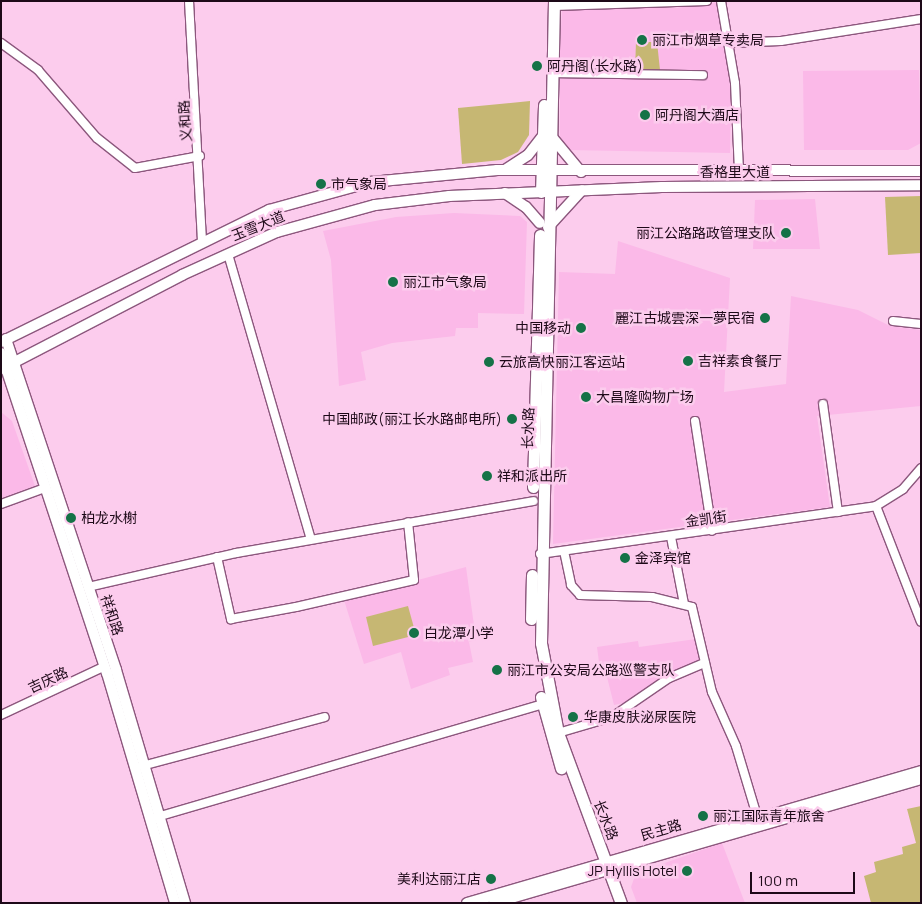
<!DOCTYPE html>
<meta charset="utf-8">
<style>
body{margin:0}
#map{position:relative;width:922px;height:904px;overflow:hidden;background:#fccced;font-family:Manrope,"Noto Sans SC",sans-serif}
div>[style]{position:absolute}
[style*='--x']{left:calc(var(--x)*1px);top:calc(var(--y)*1px);width:calc(var(--w)*1px);rotate:calc(var(--a)*1deg)}
.built>*{inset:0;background:#fbb9e8}
.green>*{inset:0;background:#c6b773}
.roads{filter:drop-shadow(1px 0 #8c577d) drop-shadow(-1px 0 #8c577d) drop-shadow(0 1px #8c577d) drop-shadow(0 -1px #8c577d)}
.minor>*{height:8px;margin:-4px;padding:0 4px;transform-origin:4px;border-radius:4px;background:#fff}
.major>*{height:10px;margin:-5px;padding:0 5px;transform-origin:5px;border-radius:5px;background:#fff}
.highway>*{height:11px;margin:-5.5px;padding:0 5.5px;transform-origin:5.5px;border-radius:5.5px;background:#fff}
.dots>*{width:14px;height:14px;translate:-50% -50%;box-sizing:border-box;border:2px solid #fccced;border-radius:50%}
span{translate:-50% -50%;white-space:nowrap;text-align:center;line-height:1.15;-webkit-text-stroke:5px #fccced;paint-order:stroke}
.poi-label{font-size:14px;color:#1d0918}
.left{translate:0 -50%;text-align:left}
.right{translate:-100% -50%;text-align:right}
.street-label{font-size:14px;color:#1d0918}
.frame{position:absolute;inset:0;border:2px solid #1d0918;pointer-events:none}
.scale{position:absolute;left:750px;top:872px;width:105px;height:22px;box-sizing:border-box;border:2px solid #1d0918;border-top:0;padding-left:6px;font-size:15px;line-height:18px;white-space:nowrap;color:#1d0918;-webkit-text-stroke:4px #fccced;paint-order:stroke}
</style>
<div id="map">
<div class="built">
<i style="clip-path:polygon(718px 2px,731px 92px,730px 153px,569px 150px,560px 139px,560px 76px,708px 79px,708px 73px,559px 72px,562px 8px,675px 8px)"></i>
<i style="clip-path:polygon(919px 70px,921px 143px,908px 150px,804px 150px,803px 71px)"></i>
<i style="clip-path:polygon(815px 199px,820px 249px,753px 249px,755px 200px)"></i>
<i style="clip-path:polygon(454px 213px,520px 216px,527px 222px,524px 314px,478px 313px,478px 328px,456px 328px,455px 336px,392px 343px,361px 352px,366px 380px,339px 386px,331px 260px,323px 231px,396px 217px)"></i>
<i style="clip-path:polygon(618px 241px,730px 278px,724px 392px,786px 384px,791px 296px,858px 310px,890px 326px,921px 330px,921px 406px,817px 416px,830px 507px,553px 544px,559px 272px,615px 274px)"></i>
<i style="clip-path:polygon(1px 412px,12px 421px,35px 486px,1px 498px)"></i>
<i style="clip-path:polygon(466px 567px,476px 640px,469px 642px,473px 662px,448px 668px,450px 675px,411px 689px,401px 652px,364px 664px,344px 600px)"></i>
<i style="clip-path:polygon(696px 639px,701px 662px,633px 701px,614px 705px,607px 677px,601px 678px,597px 647px,638px 641px,639px 647px)"></i>
<i style="clip-path:polygon(722px 843px,745px 903px,637px 903px,631px 887px,636px 873px)"></i>
</div>
<div class="green">
<i style="clip-path:polygon(636px 42px,657px 42px,660px 70px,635px 70px)"></i>
<i style="clip-path:polygon(530px 101px,529px 135px,518px 152px,501px 160px,462px 164px,458px 108px)"></i>
<i style="clip-path:polygon(921px 196px,921px 253px,888px 255px,885px 197px)"></i>
<i style="clip-path:polygon(408px 606px,416px 635px,373px 646px,366px 617px)"></i>
<i style="clip-path:polygon(921px 806px,921px 903px,871px 903px,864px 876px,876px 872px,874px 862px,903px 854px,902px 847px,916px 843px,907px 809px)"></i>
</div>
<div class="roads">
<div class="minor">
<i style="--x:189;--y:1;--w:239;--a:86.9"></i>
<i style="--x:721;--y:1;--w:83;--a:80.3"></i>
<i style="--x:735;--y:83;--w:89;--a:87.4"></i>
<i style="--x:554;--y:6;--w:153;--a:-1.9"></i>
<i style="--x:1;--y:43;--w:46;--a:36.1"></i>
<i style="--x:38;--y:70;--w:90;--a:49.1"></i>
<i style="--x:97;--y:138;--w:48;--a:38.3"></i>
<i style="--x:135;--y:168;--w:66;--a:-10.5"></i>
<i style="--x:728;--y:43;--w:53;--a:-2.2"></i>
<i style="--x:781;--y:41;--w:142;--a:-8.9"></i>
<i style="--x:552;--y:73;--w:151;--a:0.8"></i>
<i style="--x:228;--y:254;--w:297;--a:73.8"></i>
<i style="--x:893;--y:321;--w:28;--a:6"></i>
<i style="--x:823;--y:404;--w:109;--a:82.1"></i>
<i style="--x:695;--y:421;--w:111;--a:81.2"></i>
<i style="--x:1;--y:504;--w:47;--a:-20"></i>
<i style="--x:876;--y:506;--w:124;--a:68.8"></i>
<i style="--x:671;--y:537;--w:68;--a:79"></i>
<i style="--x:564;--y:551;--w:35;--a:78"></i>
<i style="--x:571;--y:585;--w:13;--a:48"></i>
<i style="--x:580;--y:595;--w:72;--a:1.6"></i>
<i style="--x:652;--y:597;--w:41;--a:14"></i>
<i style="--x:692;--y:607;--w:87;--a:76.8"></i>
<i style="--x:712;--y:692;--w:59;--a:66"></i>
<i style="--x:736;--y:746;--w:73;--a:73.3"></i>
<i style="--x:540;--y:554;--w:339;--a:-8.1"></i>
<i style="--x:876;--y:506;--w:32;--a:-32"></i>
<i style="--x:903;--y:489;--w:28;--a:-49"></i>
<i style="--x:217;--y:557;--w:64;--a:77.3"></i>
<i style="--x:231;--y:619;--w:66;--a:-10.5"></i>
<i style="--x:296;--y:607;--w:121;--a:-12.9"></i>
<i style="--x:414;--y:580;--w:58;--a:-95.9"></i>
<i style="--x:88;--y:587;--w:152;--a:-12.9"></i>
<i style="--x:236;--y:553;--w:302;--a:-9.9"></i>
<i style="--x:1;--y:715;--w:115;--a:-25.2"></i>
<i style="--x:558;--y:733;--w:56;--a:-16.5"></i>
<i style="--x:612;--y:717;--w:69;--a:-34.4"></i>
<i style="--x:669;--y:678;--w:39;--a:-23"></i>
<i style="--x:142;--y:766;--w:189;--a:-15"></i>
<i style="--x:157;--y:817;--w:402;--a:-16.3"></i>
</div>
<div class="major">
<i style="--x:551;--y:136;--w:47;--a:50.2"></i>
<i style="--x:505;--y:170;--w:27;--a:-33"></i>
<i style="--x:528;--y:155;--w:24;--a:-52"></i>
<i style="--x:505;--y:193;--w:25;--a:34"></i>
<i style="--x:526;--y:207;--w:21;--a:49"></i>
<i style="--x:548;--y:227;--w:50;--a:-47.4"></i>
<i style="--x:6;--y:339;--w:349;--a:71.6"></i>
<i style="--x:116;--y:670;--w:243;--a:73.5"></i>
<i style="--x:1;--y:342;--w:299;--a:-26.2"></i>
<i style="--x:269;--y:210;--w:106;--a:-15.4"></i>
<i style="--x:371;--y:182;--w:127;--a:-5.4"></i>
<i style="--x:497;--y:170;--w:424;--a:0.1"></i>
<i style="--x:1;--y:353;--w:337;--a:71.7"></i>
<i style="--x:107;--y:673;--w:240;--a:73.5"></i>
<i style="--x:1;--y:369;--w:204;--a:-27.4"></i>
<i style="--x:182;--y:275;--w:104;--a:-24.4"></i>
<i style="--x:277;--y:232;--w:102;--a:-15.4"></i>
<i style="--x:375;--y:205;--w:75;--a:-6.9"></i>
<i style="--x:449;--y:196;--w:213;--a:-2.4"></i>
<i style="--x:662;--y:187;--w:259;--a:-0.4"></i>
<i style="--x:467;--y:903;--w:473;--a:-16.2"></i>
<i style="--x:494;--y:903;--w:445;--a:-16.2"></i>
</div>
<div class="highway">
<i style="--x:554;--y:1;--w:642;--a:91.16"></i>
<i style="--x:541;--y:643;--w:92;--a:79.3"></i>
<i style="--x:558;--y:733;--w:181;--a:69.7"></i>
<i style="--x:541;--y:192;--w:87;--a:-88"></i>
<i style="--x:533;--y:487;--w:252;--a:-88.4"></i>
<i style="--x:531;--y:619;--w:44;--a:-88.7"></i>
<i style="--x:541;--y:697;--w:74;--a:74.3"></i>
</div>
</div>
<div class="dots">
<i style="left:642px;top:40px;background:#157247"></i>
<i style="left:537px;top:66px;background:#157247"></i>
<i style="left:645px;top:115px;background:#157247"></i>
<i style="left:321px;top:184px;background:#157247"></i>
<i style="left:786px;top:233px;background:#157247"></i>
<i style="left:393px;top:282px;background:#157247"></i>
<i style="left:765px;top:318px;background:#157247"></i>
<i style="left:581px;top:328px;background:#157247"></i>
<i style="left:688px;top:361px;background:#157247"></i>
<i style="left:489px;top:362px;background:#157247"></i>
<i style="left:586px;top:397px;background:#157247"></i>
<i style="left:512px;top:419px;background:#157247"></i>
<i style="left:487px;top:476px;background:#157247"></i>
<i style="left:71px;top:518px;background:#157247"></i>
<i style="left:625px;top:558px;background:#157247"></i>
<i style="left:414px;top:633px;background:#157247"></i>
<i style="left:497px;top:670px;background:#157247"></i>
<i style="left:573px;top:717px;background:#157247"></i>
<i style="left:703px;top:816px;background:#157247"></i>
<i style="left:687px;top:871px;background:#157247"></i>
<i style="left:491px;top:879px;background:#157247"></i>
</div>
<div class="poi-label">
<span class="left" style="left:652px;top:40px">丽江市烟草专卖局</span>
<span class="left" style="left:547px;top:66px">阿丹阁(长水路)</span>
<span class="left" style="left:655px;top:115px">阿丹阁大酒店</span>
<span class="left" style="left:331px;top:184px">市气象局</span>
<span class="right" style="left:776px;top:233px">丽江公路路政管理支队</span>
<span class="left" style="left:403px;top:282px">丽江市气象局</span>
<span class="right" style="left:755px;top:318px">麗江古城雲深一夢民宿</span>
<span class="right" style="left:571px;top:328px">中国移动</span>
<span class="left" style="left:698px;top:361px">吉祥素食餐厅</span>
<span class="left" style="left:499px;top:362px">云旅高快丽江客运站</span>
<span class="left" style="left:596px;top:397px">大昌隆购物广场</span>
<span class="right" style="left:502px;top:419px">中国邮政(丽江长水路邮电所)</span>
<span class="left" style="left:497px;top:476px">祥和派出所</span>
<span class="left" style="left:81px;top:518px">柏龙水榭</span>
<span class="left" style="left:635px;top:558px">金泽宾馆</span>
<span class="left" style="left:424px;top:633px">白龙潭小学</span>
<span class="left" style="left:507px;top:670px">丽江市公安局公路巡警支队</span>
<span class="left" style="left:584px;top:717px">华康皮肤泌尿医院</span>
<span class="left" style="left:713px;top:816px">丽江国际青年旅舍</span>
<span class="right" style="left:677px;top:871px">JP Hyllis Hotel</span>
<span class="right" style="left:481px;top:879px">美利达丽江店</span>
</div>
<div class="street-label">
<span style="left:185px;top:121px;rotate:-94deg">义和路</span>
<span style="left:735px;top:172px">香格里大道</span>
<span style="left:258px;top:226px;rotate:-22deg">玉雪大道</span>
<span style="left:528px;top:428px;rotate:-88deg">长水路</span>
<span style="left:706px;top:519px;rotate:-8deg">金凯街</span>
<span style="left:112px;top:615px;rotate:71deg">祥和路</span>
<span style="left:48px;top:680px;rotate:-25deg">吉庆路</span>
<span style="left:606px;top:820px;rotate:69deg">长水路</span>
<span style="left:661px;top:830px;rotate:-16deg">民主路</span>
</div>
<div class="frame"></div>
<div class="scale">100 m</div>
</div>
